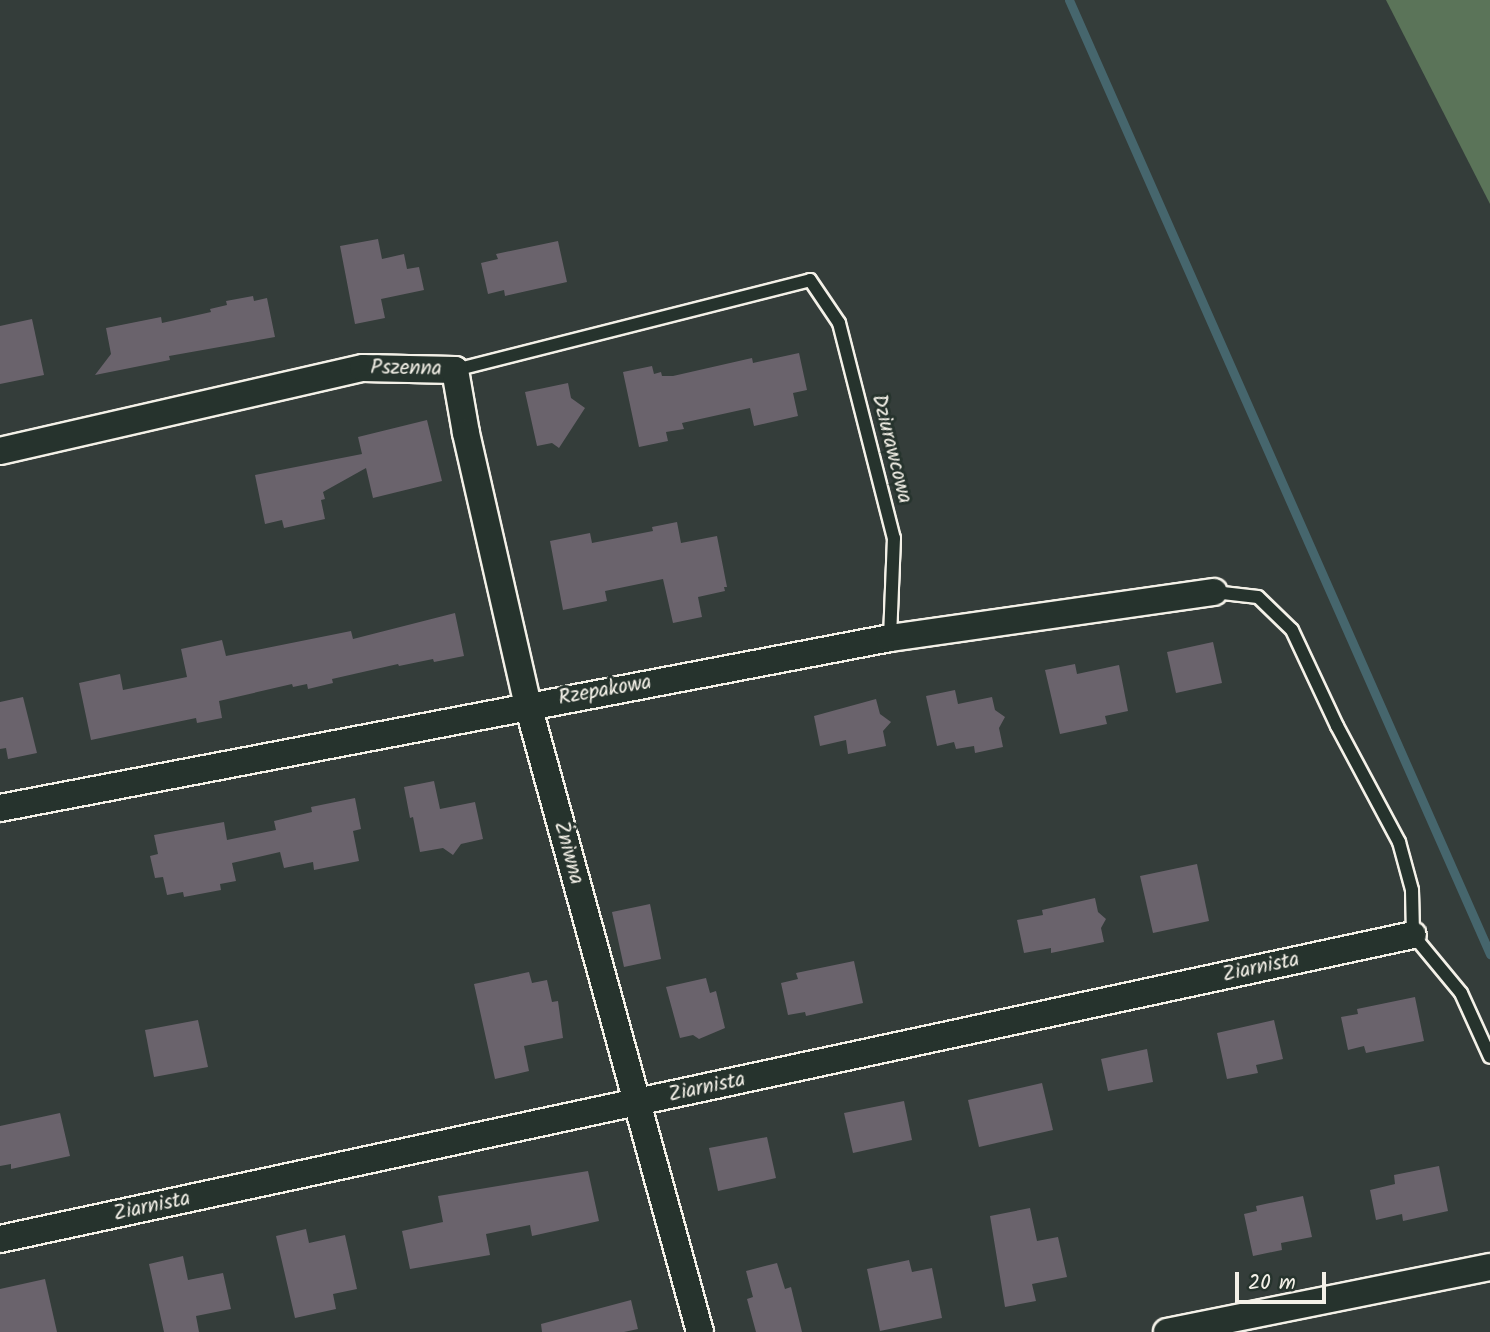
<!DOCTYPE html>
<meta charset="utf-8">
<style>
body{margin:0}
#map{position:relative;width:1490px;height:1332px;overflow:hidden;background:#343d3a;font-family:Kalam,sans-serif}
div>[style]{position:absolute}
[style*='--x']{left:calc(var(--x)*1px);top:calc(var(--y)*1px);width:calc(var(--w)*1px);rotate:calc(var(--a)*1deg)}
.green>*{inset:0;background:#5b7459}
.stream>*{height:9px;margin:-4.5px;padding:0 4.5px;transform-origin:4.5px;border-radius:4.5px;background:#46666d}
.building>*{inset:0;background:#6a636c}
.roads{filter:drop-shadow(2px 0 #f4f1e8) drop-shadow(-2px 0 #f4f1e8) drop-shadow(0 2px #f4f1e8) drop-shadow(0 -2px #f4f1e8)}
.service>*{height:12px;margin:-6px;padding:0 6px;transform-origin:6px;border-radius:6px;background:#26332d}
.minor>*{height:26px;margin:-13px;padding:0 13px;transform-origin:13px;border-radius:13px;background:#26332d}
span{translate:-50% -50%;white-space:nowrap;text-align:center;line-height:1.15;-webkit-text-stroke:6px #26332d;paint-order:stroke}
.street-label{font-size:21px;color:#f4f1e8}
.scale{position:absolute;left:1235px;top:1272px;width:91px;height:32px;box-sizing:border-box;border:4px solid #f4f1e8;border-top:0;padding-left:9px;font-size:21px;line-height:24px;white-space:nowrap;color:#f4f1e8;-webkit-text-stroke:5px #26332d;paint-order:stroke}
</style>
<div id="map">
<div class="green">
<i style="clip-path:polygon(1386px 0,1490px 0,1490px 204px)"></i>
</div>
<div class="stream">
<i style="--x:1069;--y:0;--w:1043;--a:66.19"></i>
</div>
<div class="building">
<i style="clip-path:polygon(378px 239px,382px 259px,404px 254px,407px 269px,419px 267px,424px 290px,381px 299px,385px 318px,355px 324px,340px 246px)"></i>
<i style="clip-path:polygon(558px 241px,567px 282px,505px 296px,504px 290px,488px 294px,481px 263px,498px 259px,496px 254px)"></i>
<i style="clip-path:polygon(253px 296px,254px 301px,267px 298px,275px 337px,169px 356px,170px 360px,95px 375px,111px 354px,106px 328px,161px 317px,162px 323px,211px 312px,210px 309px,227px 305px,226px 301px)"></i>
<i style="clip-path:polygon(32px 319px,44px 375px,0 384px,0 326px)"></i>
<i style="clip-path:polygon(799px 353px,807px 390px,793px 393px,798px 416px,754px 426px,750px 408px,682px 423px,684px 429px,666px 432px,668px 441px,639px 447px,623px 372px,652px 366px,654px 374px,661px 372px,662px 376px,673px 376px,752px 358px,753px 363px)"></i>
<i style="clip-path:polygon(568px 383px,571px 398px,585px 408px,559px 448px,552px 443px,537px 446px,525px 392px)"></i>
<i style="clip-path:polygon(427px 420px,442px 481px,373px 498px,366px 468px,323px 492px,325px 499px,321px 500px,325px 519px,284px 528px,282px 520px,265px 524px,255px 475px,362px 454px,358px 437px)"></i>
<i style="clip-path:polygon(677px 522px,681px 543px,717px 536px,727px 587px,724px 587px,725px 591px,698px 597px,702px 617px,673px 623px,663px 579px,605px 591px,607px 601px,563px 610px,550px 541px,590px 533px,592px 543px,653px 531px,652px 527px)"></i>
<i style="clip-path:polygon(455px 613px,464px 656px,434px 662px,433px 659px,399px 666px,398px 664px,332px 679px,333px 683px,308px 689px,307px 684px,293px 687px,292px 684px,219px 701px,222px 718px,197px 723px,196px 718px,91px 740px,79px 683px,120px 674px,123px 690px,187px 677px,181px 649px,222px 640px,226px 656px,351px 631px,353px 639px)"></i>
<i style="clip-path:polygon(1213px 642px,1222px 683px,1176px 693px,1167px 652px)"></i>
<i style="clip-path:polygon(1075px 664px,1077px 674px,1119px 665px,1128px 711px,1105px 716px,1107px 724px,1060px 734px,1045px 670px)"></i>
<i style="clip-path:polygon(955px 690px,958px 704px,992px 697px,995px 710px,1005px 717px,999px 728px,1003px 747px,975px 753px,974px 746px,956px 749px,954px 742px,937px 746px,926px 696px)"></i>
<i style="clip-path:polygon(23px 697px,37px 753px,8px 759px,6px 748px,0 749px,0 702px)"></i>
<i style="clip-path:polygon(876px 699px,880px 714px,891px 722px,883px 731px,886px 746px,848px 754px,846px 740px,820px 746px,814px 716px)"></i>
<i style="clip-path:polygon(434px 781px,440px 809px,475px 802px,483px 839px,461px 844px,453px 855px,443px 848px,420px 852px,413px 817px,410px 818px,404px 787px)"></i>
<i style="clip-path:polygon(355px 798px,361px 829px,353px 831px,359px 861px,314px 870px,313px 862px,284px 868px,280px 852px,232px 863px,236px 881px,220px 884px,221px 890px,184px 897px,183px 892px,167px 895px,163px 877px,155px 878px,150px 856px,158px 854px,154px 835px,224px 822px,227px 840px,276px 830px,274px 821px,312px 812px,311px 807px)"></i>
<i style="clip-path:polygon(1197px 864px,1209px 921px,1153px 933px,1140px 876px)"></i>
<i style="clip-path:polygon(1095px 898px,1098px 912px,1106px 919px,1101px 928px,1104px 942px,1051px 953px,1051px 948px,1024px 953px,1017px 920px,1043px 915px,1042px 910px)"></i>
<i style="clip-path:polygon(650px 904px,661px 959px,624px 967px,612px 912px)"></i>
<i style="clip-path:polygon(854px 961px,863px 1003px,806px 1016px,805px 1012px,788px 1015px,781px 983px,798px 979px,796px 973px)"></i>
<i style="clip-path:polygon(529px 972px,532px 983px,547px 980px,552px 1002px,558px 1001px,563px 1038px,524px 1046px,529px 1071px,495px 1079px,474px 984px)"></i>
<i style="clip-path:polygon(706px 978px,710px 993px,716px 991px,725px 1028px,699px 1039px,693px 1035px,680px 1038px,666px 987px)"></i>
<i style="clip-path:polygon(1415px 997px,1424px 1041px,1366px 1053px,1364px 1046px,1348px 1050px,1341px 1017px,1358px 1014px,1357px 1009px)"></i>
<i style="clip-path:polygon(198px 1020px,208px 1067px,154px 1077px,145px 1030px)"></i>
<i style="clip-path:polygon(1274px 1020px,1283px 1059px,1256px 1065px,1258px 1073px,1227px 1079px,1217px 1033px)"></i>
<i style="clip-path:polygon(1147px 1049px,1153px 1082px,1108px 1091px,1101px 1059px)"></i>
<i style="clip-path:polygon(1042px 1083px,1053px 1130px,979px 1147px,968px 1100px)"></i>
<i style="clip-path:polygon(904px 1101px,912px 1140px,853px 1153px,844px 1113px)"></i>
<i style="clip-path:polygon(60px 1113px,70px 1156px,11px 1169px,11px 1164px,0 1166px,0 1126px)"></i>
<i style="clip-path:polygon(767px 1137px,776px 1178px,718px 1191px,709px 1148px)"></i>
<i style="clip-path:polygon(1439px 1166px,1448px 1211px,1403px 1221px,1402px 1214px,1376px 1220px,1370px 1190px,1395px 1184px,1394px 1175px)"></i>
<i style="clip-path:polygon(588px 1171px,599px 1221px,532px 1236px,530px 1225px,486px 1234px,490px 1255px,410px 1269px,402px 1231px,443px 1222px,438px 1196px)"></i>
<i style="clip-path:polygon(1303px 1196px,1312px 1237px,1281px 1243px,1282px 1250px,1253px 1256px,1244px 1214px,1257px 1211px,1256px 1206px)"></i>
<i style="clip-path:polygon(1030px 1208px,1037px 1241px,1058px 1237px,1067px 1277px,1032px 1284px,1036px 1301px,1005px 1307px,990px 1216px)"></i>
<i style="clip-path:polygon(306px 1229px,309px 1243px,345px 1235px,357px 1289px,333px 1294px,336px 1309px,295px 1318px,276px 1236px)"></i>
<i style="clip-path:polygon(183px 1256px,188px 1280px,223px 1273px,231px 1309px,196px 1316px,199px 1332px,164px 1332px,149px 1264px)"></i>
<i style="clip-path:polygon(909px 1260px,912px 1272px,932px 1268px,942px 1318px,880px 1331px,867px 1269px)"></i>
<i style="clip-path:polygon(777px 1263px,785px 1289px,791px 1287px,802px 1332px,756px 1332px,747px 1299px,753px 1297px,746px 1271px)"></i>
<i style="clip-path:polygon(45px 1279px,57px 1332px,0 1332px,0 1289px)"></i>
<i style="clip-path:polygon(631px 1300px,638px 1329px,624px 1332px,542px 1332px,541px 1324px)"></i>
</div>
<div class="roads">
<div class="service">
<i style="--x:455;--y:370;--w:366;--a:-14.2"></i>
<i style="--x:810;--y:280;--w:52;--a:56"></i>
<i style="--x:839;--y:323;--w:222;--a:75.7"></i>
<i style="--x:894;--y:538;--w:100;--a:92.3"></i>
<i style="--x:1214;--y:592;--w:44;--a:6.5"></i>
<i style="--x:1258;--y:597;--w:47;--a:44.1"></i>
<i style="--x:1292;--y:630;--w:106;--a:64.9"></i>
<i style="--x:1337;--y:726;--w:132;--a:61.9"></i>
<i style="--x:1399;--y:842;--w:50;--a:74.8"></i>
<i style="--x:1412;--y:890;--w:45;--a:88.7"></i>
<i style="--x:1413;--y:935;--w:75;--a:50.4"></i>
<i style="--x:1461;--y:993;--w:70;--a:65.6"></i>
</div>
<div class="minor">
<i style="--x:0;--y:451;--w:372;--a:-12.9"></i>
<i style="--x:363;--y:368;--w:92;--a:1.2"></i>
<i style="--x:455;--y:370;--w:64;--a:80.1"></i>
<i style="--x:466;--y:433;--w:279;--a:77.2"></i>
<i style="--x:528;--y:705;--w:650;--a:74.66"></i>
<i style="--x:0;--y:808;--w:906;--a:-10.81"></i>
<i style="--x:890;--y:638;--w:327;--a:-8.1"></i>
<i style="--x:0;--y:1239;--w:1445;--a:-12.14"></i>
<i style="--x:1167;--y:1332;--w:329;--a:-11.4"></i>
</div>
</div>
<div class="street-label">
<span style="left:406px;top:369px;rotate:1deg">Pszenna</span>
<span style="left:891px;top:449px;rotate:76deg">Dziurawcowa</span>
<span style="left:605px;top:691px;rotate:-10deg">Rzepakowa</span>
<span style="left:568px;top:853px;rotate:75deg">Żniwna</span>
<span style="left:1261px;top:968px;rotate:-12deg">Ziarnista</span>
<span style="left:707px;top:1088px;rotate:-12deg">Ziarnista</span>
<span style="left:152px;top:1207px;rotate:-12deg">Ziarnista</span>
</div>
<div class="scale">20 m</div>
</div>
